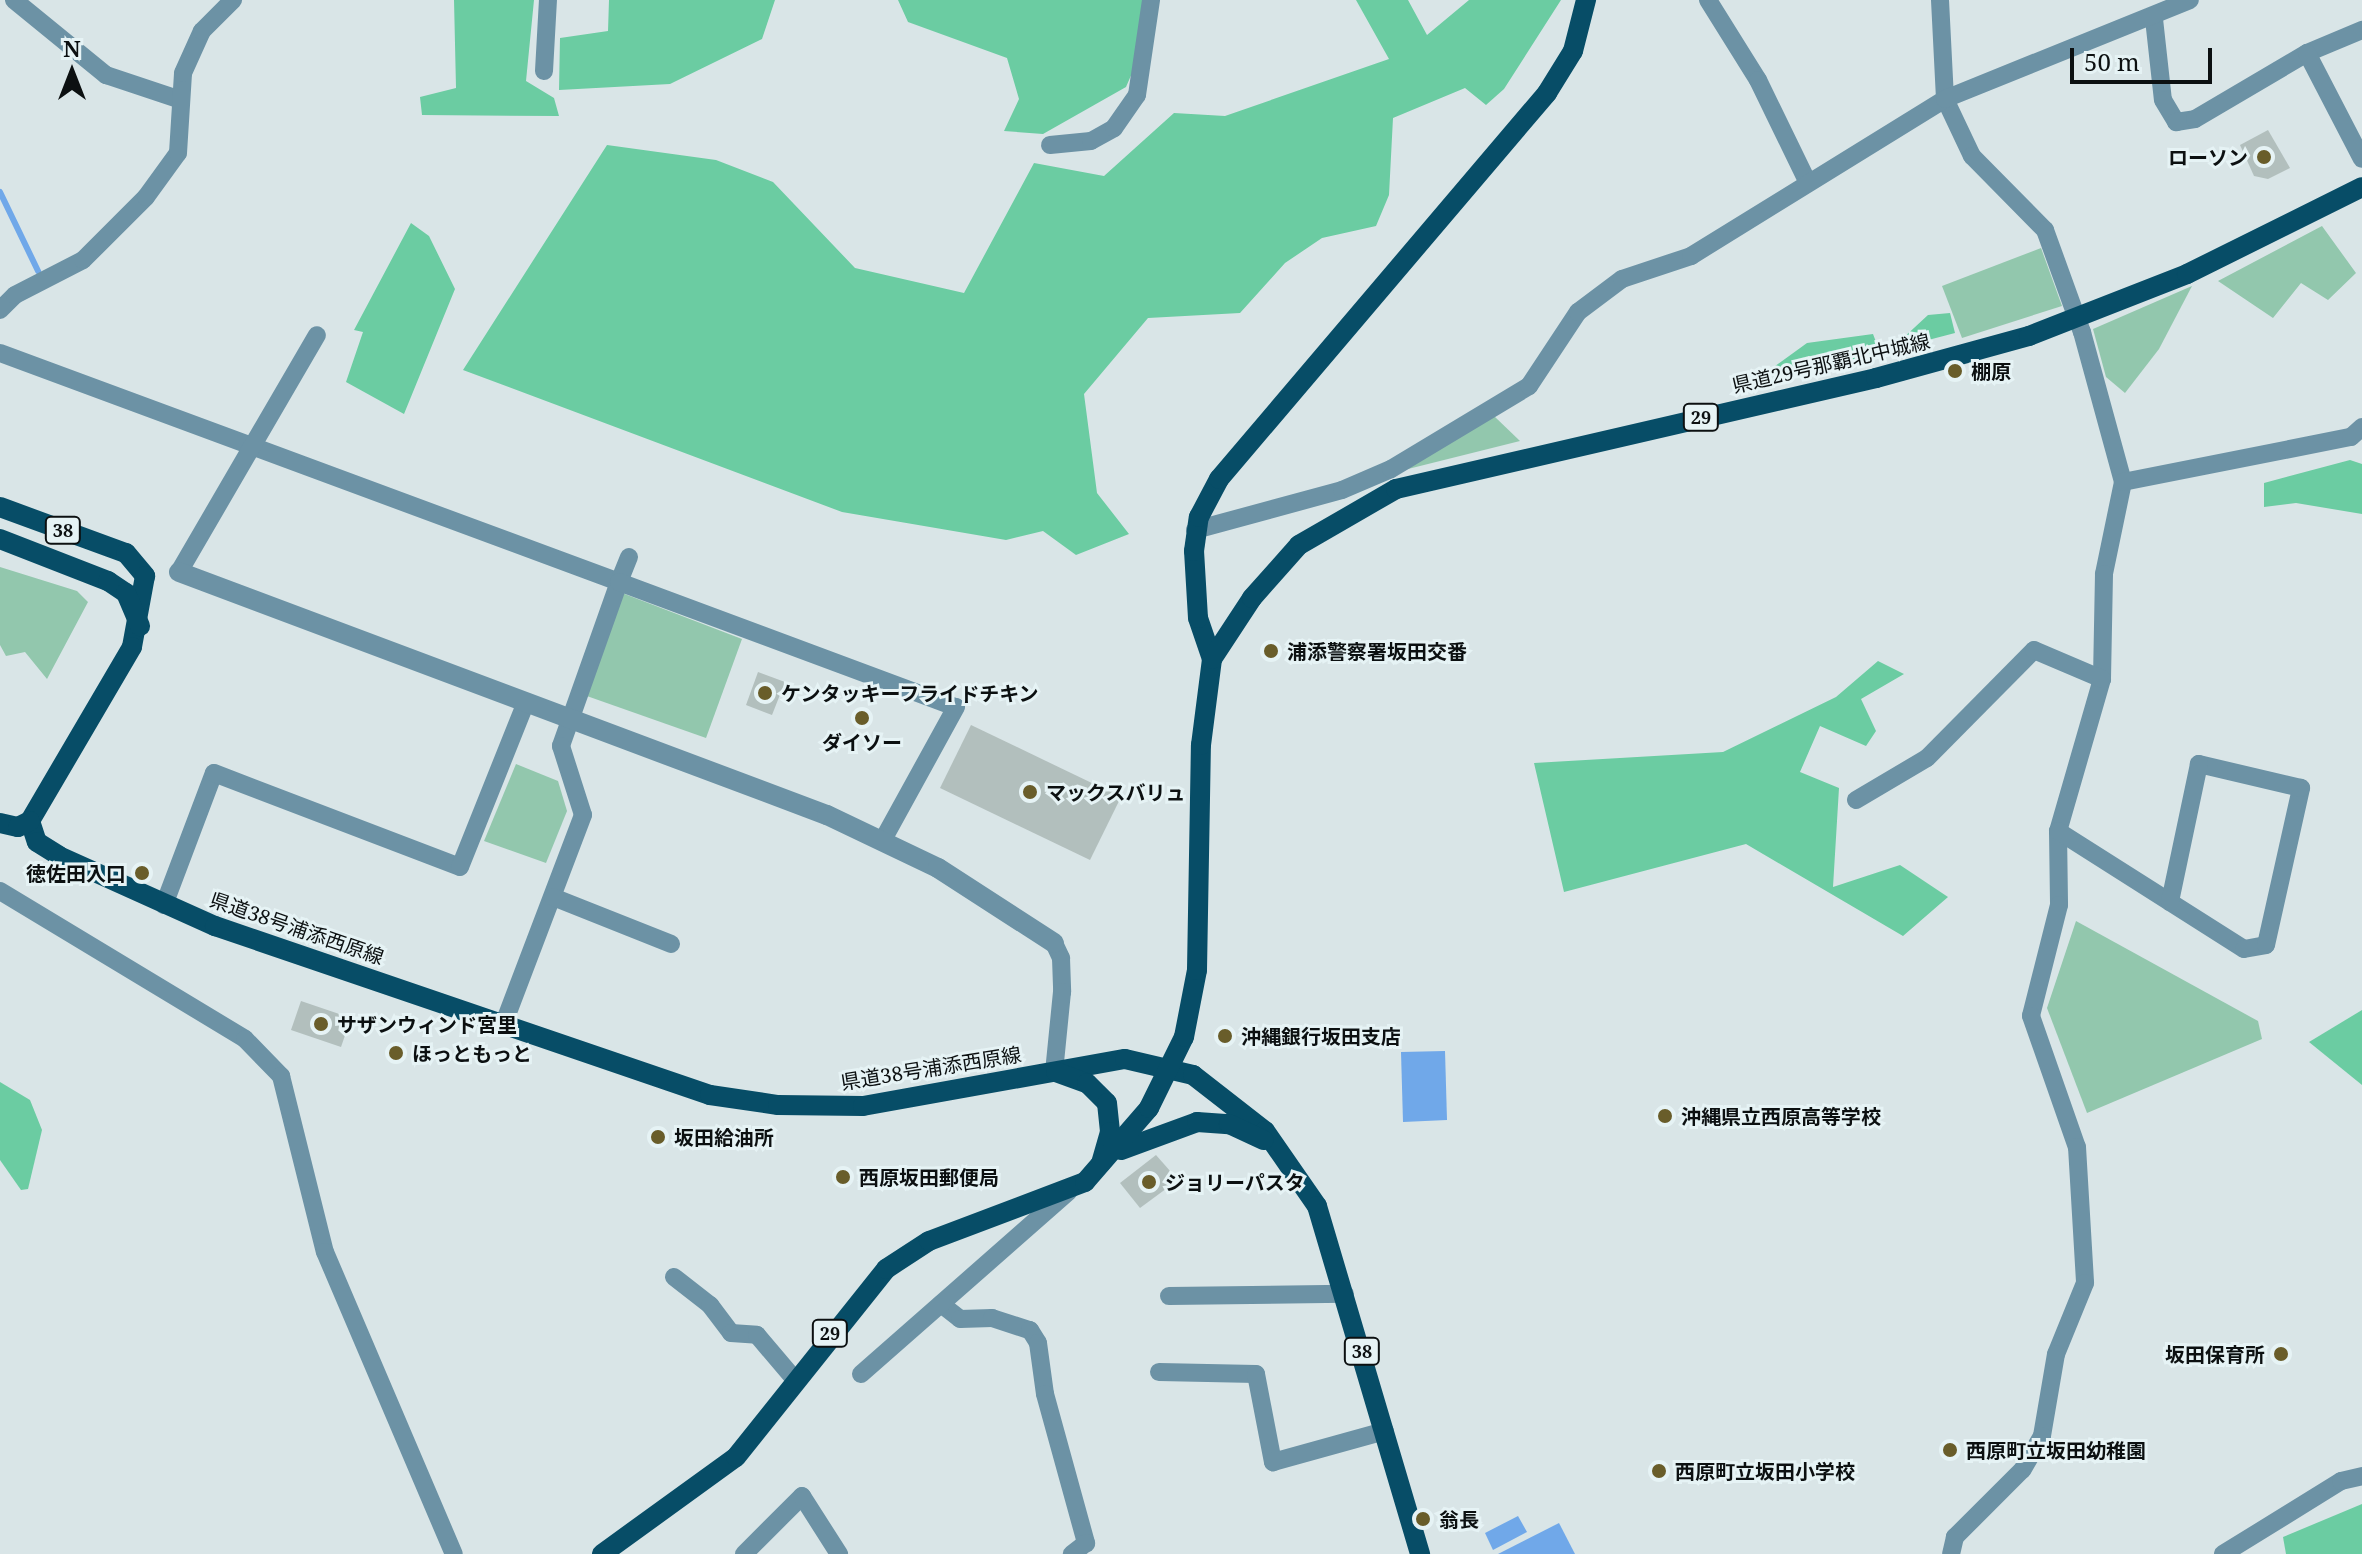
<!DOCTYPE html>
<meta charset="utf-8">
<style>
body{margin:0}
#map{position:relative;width:2362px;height:1554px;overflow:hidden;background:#d9e5e7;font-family:"Noto Serif","Noto Sans JP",serif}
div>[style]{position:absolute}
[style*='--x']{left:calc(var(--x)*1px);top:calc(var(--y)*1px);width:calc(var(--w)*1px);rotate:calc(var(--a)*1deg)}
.green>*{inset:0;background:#92c7ad}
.forest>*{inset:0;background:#6bcca2}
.water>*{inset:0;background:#70a8e9}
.stream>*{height:6px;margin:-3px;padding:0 3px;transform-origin:3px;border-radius:3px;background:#70a8e9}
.building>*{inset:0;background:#b2bfbd}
.minor>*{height:18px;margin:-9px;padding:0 9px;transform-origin:9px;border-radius:9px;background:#6c92a5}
.tertiary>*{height:20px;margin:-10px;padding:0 10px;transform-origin:10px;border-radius:10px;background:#6c92a5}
.primary>*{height:20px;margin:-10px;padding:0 10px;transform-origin:10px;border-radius:10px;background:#074d67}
.dots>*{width:22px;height:22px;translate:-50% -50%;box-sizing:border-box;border:4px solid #e6f3f5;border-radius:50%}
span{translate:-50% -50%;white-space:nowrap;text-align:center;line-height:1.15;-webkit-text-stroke:6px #e6f3f5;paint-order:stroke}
.shield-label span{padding:2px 6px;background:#e6f3f5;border:2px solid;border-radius:6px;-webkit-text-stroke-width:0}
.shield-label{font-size:18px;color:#0c1011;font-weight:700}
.poi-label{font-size:20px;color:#0c1011;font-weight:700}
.right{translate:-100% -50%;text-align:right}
.left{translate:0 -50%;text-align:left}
.street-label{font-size:20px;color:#0c1011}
.north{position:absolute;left:32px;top:32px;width:80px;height:80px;-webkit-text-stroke:6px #e6f3f5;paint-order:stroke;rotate:0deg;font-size:22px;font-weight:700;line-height:32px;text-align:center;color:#0c1011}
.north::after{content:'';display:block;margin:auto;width:28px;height:36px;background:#0c1011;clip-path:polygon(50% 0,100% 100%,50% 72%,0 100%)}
.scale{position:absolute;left:2070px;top:48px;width:142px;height:36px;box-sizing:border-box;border:4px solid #0c1011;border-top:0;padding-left:10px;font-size:24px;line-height:28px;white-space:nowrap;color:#0c1011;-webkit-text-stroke:6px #e6f3f5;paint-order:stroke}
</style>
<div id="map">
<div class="green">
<i style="clip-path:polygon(2322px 226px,2356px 273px,2328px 300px,2301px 283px,2273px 318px,2218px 281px)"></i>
<i style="clip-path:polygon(2041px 248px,2062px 306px,1962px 338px,1942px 286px)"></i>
<i style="clip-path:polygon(2192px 286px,2159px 349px,2125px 393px,2106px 377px,2093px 329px)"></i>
<i style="clip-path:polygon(1494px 416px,1520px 441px,1404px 470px)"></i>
<i style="clip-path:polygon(0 567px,77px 591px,88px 602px,47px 679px,25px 652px,6px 656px,0 645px)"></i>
<i style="clip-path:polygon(622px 593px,742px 639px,706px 738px,584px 695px)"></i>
<i style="clip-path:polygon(516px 764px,558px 781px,567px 811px,546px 863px,484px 841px)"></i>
<i style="clip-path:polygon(2076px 921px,2258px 1021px,2262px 1039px,2087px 1113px,2047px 1008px)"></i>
</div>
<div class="forest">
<i style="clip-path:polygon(454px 0,534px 0,526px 81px,554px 98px,559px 116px,422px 115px,420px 97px,456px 88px)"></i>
<i style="clip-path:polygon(609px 0,775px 0,762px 39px,670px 84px,559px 90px,560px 38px,608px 31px)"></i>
<i style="clip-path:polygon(898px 0,1143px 0,1142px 50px,1126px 87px,1043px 134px,1004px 131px,1019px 99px,1007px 58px,908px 22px)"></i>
<i style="clip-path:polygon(1356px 0,1408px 0,1427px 35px,1469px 0,1561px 0,1504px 89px,1486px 105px,1465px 88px,1393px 118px,1389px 195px,1376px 226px,1322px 238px,1285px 263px,1240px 313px,1148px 318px,1084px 394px,1097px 493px,1129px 534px,1076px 555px,1043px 531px,1006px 540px,842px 512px,463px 370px,607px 145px,716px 160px,773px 182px,855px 268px,964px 293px,1034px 163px,1104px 176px,1174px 113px,1225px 116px,1389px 59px)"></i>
<i style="clip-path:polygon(411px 223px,429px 236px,455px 289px,404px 414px,346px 382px,363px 332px,354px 330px)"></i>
<i style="clip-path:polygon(1950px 313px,1955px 333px,1775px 380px,1771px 369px,1807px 343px,1873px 334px,1878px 347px,1901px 340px,1928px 315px)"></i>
<i style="clip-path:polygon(2350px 460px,2362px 464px,2362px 514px,2296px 503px,2264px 507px,2264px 483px)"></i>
<i style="clip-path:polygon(1878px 661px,1904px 674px,1861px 699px,1876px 731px,1866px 746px,1820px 726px,1800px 772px,1839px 788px,1833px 887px,1900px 865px,1948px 897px,1903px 936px,1746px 844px,1564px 892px,1534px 763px,1723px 752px,1836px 697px)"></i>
<i style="clip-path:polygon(2362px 1010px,2362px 1085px,2309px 1042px)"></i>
<i style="clip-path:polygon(0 1082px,30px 1100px,42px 1130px,28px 1189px,21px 1190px,0 1160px)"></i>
<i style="clip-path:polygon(2362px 1504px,2362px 1554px,2286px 1554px,2283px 1537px)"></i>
</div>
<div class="water">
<i style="clip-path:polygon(1445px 1051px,1447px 1120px,1403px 1122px,1401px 1052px)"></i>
<i style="clip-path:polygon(1518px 1516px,1527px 1532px,1493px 1550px,1485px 1533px)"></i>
<i style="clip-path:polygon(1559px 1523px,1575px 1554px,1498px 1554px)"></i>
</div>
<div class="stream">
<i style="--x:0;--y:192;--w:88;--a:64.3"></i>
</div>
<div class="building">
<i style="clip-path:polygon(2268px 130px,2290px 168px,2268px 179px,2254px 176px,2240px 145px)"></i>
<i style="clip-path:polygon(758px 672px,785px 682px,772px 715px,746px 705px)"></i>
<i style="clip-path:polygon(971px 725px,1121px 797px,1090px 860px,940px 788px)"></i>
<i style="clip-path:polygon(301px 1001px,351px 1018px,341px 1047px,291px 1030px)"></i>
<i style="clip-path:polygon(1156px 1155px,1178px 1180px,1140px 1208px,1120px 1183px)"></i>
</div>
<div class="minor">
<i style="--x:14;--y:0;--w:119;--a:39.2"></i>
<i style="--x:106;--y:75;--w:79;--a:18.4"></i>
<i style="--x:1708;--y:0;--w:94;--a:58"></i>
<i style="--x:1758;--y:80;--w:114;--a:64.1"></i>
<i style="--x:1940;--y:0;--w:99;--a:87.1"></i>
<i style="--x:1945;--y:99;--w:63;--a:64.7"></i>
<i style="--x:1972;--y:156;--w:104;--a:45.4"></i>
<i style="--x:2045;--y:230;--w:109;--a:70.1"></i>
<i style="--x:2082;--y:332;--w:156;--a:74.7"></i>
<i style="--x:2123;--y:482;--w:94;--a:101.7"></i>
<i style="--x:2104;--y:574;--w:105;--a:91.1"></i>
<i style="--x:2102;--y:679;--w:158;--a:106.1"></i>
<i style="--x:2058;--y:831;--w:74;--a:89.2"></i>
<i style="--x:2059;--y:905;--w:114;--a:104.2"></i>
<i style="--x:2031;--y:1016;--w:139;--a:70.7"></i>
<i style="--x:2077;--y:1147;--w:136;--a:86.6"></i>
<i style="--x:2085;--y:1283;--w:77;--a:112.2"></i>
<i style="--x:2056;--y:1354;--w:83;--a:99.7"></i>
<i style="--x:2042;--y:1436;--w:39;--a:120"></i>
<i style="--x:2022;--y:1470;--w:95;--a:135"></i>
<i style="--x:1955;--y:1537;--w:17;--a:103"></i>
<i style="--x:2154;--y:19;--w:81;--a:83.7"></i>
<i style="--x:2163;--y:100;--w:26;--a:59"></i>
<i style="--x:2176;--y:122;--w:19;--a:-9"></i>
<i style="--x:2195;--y:119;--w:130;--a:-30.5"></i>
<i style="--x:2307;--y:53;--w:60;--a:-22.7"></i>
<i style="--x:2307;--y:53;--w:119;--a:62.6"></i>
<i style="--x:544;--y:71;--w:71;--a:-86.8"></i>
<i style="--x:1050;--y:145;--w:41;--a:-5.6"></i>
<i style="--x:1091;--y:141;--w:26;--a:-29"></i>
<i style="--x:1114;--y:128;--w:40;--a:-55.1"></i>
<i style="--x:1137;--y:95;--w:96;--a:-81.6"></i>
<i style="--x:0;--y:310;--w:21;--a:-45"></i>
<i style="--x:15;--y:295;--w:76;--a:-27.2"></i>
<i style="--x:83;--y:260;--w:89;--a:-45"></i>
<i style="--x:146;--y:197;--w:54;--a:-54"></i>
<i style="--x:178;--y:153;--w:80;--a:-86.4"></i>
<i style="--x:183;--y:73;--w:46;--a:-65.7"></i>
<i style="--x:202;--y:31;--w:44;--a:-45"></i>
<i style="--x:0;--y:353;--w:660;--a:20.3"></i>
<i style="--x:619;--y:582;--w:174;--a:109.5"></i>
<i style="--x:561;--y:746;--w:72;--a:72.3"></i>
<i style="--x:583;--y:815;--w:226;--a:110.8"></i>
<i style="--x:2123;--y:482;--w:232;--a:-11.2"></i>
<i style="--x:2351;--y:437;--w:15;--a:-42"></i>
<i style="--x:1195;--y:530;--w:152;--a:-15.2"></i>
<i style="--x:1342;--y:490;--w:53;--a:-23.2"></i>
<i style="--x:1391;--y:469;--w:161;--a:-31"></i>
<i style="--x:1529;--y:386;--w:89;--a:-56.5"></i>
<i style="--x:1578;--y:312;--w:55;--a:-36.9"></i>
<i style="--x:1622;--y:279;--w:73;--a:-18.4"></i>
<i style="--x:1691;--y:256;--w:299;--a:-31.7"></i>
<i style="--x:1945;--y:99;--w:264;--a:-22"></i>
<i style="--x:629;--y:557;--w:27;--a:112"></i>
<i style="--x:619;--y:582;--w:359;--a:20.4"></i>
<i style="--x:956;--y:707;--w:152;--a:118.8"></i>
<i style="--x:179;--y:572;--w:274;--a:-59.8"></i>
<i style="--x:1856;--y:800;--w:82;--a:-30.6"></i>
<i style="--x:1927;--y:758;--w:152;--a:-45.3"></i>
<i style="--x:2034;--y:650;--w:74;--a:23.1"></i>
<i style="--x:2058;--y:831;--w:220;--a:32.4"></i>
<i style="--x:2244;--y:949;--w:22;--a:-10"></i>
<i style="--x:2266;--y:945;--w:161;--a:-77.4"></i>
<i style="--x:2301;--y:788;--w:105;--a:-166.8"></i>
<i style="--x:2199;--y:764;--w:141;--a:101.9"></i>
<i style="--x:0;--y:891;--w:286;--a:31.1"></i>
<i style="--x:245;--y:1039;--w:52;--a:45.8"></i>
<i style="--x:281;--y:1076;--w:181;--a:76"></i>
<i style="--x:325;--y:1252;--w:328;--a:66.9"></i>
<i style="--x:553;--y:897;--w:127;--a:21.7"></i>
<i style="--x:164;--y:905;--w:141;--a:-69.3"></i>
<i style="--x:214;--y:773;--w:263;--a:20.9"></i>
<i style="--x:460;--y:867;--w:178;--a:-68.2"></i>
<i style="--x:1054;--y:943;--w:17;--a:65"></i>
<i style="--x:1061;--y:958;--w:34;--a:88"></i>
<i style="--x:1062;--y:992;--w:80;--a:95.7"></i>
<i style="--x:674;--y:1277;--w:46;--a:37.9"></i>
<i style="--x:710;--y:1305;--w:35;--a:53"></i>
<i style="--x:731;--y:1333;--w:26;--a:4"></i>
<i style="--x:757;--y:1335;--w:60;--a:49.7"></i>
<i style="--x:1169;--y:1296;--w:176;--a:-0.7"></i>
<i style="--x:941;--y:1304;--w:24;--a:38"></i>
<i style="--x:960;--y:1319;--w:32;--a:-2"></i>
<i style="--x:992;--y:1318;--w:40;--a:18"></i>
<i style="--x:1030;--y:1330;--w:15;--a:58"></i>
<i style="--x:1038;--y:1343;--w:51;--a:82.2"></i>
<i style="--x:1045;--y:1394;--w:155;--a:74.6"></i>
<i style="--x:1086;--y:1543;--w:18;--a:142"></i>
<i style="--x:1159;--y:1372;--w:97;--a:1.2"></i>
<i style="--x:1256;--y:1374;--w:90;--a:79.1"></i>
<i style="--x:1273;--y:1462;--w:116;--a:-15.5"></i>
<i style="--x:861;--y:1374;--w:276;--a:-41.3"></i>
<i style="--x:744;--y:1554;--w:82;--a:-45"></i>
<i style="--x:802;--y:1496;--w:69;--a:57.5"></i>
<i style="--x:2223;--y:1554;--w:139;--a:-31.7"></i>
<i style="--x:2341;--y:1481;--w:22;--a:-13"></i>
</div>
<div class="tertiary">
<i style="--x:179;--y:572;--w:692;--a:20.56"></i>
<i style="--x:827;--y:815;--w:123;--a:25.5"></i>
<i style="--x:938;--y:868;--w:138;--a:32.9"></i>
</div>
<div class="primary">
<i style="--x:0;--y:507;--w:134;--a:20.1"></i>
<i style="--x:126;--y:553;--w:30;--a:50"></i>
<i style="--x:145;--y:576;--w:72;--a:100.4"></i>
<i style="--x:132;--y:647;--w:202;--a:120.4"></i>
<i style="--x:0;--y:539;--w:116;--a:21.3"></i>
<i style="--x:108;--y:581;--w:22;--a:34"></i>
<i style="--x:126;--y:593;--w:36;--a:67"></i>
<i style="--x:1212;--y:659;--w:43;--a:-108.9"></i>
<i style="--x:1198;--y:618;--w:67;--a:-93.4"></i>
<i style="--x:1194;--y:551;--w:34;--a:-82"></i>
<i style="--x:1199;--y:517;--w:43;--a:-62.2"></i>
<i style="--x:1219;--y:479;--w:507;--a:-49.64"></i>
<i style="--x:1547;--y:93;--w:49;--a:-58.2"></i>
<i style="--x:1573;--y:51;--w:53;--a:-75.7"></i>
<i style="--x:30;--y:821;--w:22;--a:72"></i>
<i style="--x:37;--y:842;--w:26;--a:32"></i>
<i style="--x:59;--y:856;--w:171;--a:24.2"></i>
<i style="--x:215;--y:926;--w:523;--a:18.85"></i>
<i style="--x:710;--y:1095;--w:69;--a:8.4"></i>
<i style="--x:778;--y:1105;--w:85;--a:0.7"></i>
<i style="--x:863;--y:1106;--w:266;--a:-10.2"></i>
<i style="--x:1125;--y:1059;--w:70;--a:13.2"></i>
<i style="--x:1193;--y:1075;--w:91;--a:37.9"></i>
<i style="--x:1265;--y:1131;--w:91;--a:55.3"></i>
<i style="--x:1317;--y:1206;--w:363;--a:73.5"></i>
<i style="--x:0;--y:823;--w:18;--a:13"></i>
<i style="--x:18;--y:827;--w:13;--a:-27"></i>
<i style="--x:1056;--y:1072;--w:33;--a:20"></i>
<i style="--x:1087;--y:1083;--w:28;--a:45"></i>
<i style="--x:1107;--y:1103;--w:29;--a:84"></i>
<i style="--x:1110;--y:1132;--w:32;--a:106"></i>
<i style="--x:1121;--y:1150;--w:81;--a:-20.2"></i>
<i style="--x:1197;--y:1122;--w:32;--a:4"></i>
<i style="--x:1229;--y:1124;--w:38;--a:25"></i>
<i style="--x:602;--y:1554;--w:165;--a:-35.9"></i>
<i style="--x:736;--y:1457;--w:241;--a:-51.4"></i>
<i style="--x:886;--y:1269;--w:51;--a:-33.1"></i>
<i style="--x:929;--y:1241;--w:167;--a:-20.7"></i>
<i style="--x:1085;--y:1182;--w:98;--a:-49.1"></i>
<i style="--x:1149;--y:1108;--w:79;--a:-63.8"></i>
<i style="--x:1184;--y:1037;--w:68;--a:-79"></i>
<i style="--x:1197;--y:970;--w:225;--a:-89"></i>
<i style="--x:1201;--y:745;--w:87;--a:-82.7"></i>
<i style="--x:1212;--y:659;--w:73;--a:-56.7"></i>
<i style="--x:1252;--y:598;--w:71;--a:-48.4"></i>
<i style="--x:1299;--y:545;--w:112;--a:-30"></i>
<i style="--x:1396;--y:489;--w:493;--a:-13"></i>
<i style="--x:1876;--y:378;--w:159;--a:-15.4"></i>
<i style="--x:2029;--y:336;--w:170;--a:-21.4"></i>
<i style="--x:2187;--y:274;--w:195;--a:-26.4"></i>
</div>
<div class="dots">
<i style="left:2264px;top:157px;background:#695d2a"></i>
<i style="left:1955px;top:371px;background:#695d2a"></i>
<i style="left:1271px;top:651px;background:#695d2a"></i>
<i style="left:765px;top:693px;background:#695d2a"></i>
<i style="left:862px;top:718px;background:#695d2a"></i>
<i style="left:1030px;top:792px;background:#695d2a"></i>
<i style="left:142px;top:873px;background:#695d2a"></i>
<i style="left:321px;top:1024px;background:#695d2a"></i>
<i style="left:1225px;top:1036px;background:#695d2a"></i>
<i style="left:396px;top:1053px;background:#695d2a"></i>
<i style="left:1665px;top:1116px;background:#695d2a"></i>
<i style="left:658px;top:1137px;background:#695d2a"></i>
<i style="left:843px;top:1177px;background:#695d2a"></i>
<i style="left:1149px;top:1182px;background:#695d2a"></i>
<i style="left:2281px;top:1354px;background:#695d2a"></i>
<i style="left:1950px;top:1450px;background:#695d2a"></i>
<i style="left:1659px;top:1471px;background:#695d2a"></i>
<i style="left:1423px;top:1519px;background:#695d2a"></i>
</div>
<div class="shield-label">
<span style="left:1701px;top:417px">29</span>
<span style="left:63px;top:530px">38</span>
<span style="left:830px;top:1333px">29</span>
<span style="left:1362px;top:1351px">38</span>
</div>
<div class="poi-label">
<span class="right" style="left:2248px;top:157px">ローソン</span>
<span class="left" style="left:1971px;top:371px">棚原</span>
<span class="left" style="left:1287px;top:651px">浦添警察署坂田交番</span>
<span class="left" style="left:781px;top:693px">ケンタッキーフライドチキン</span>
<span style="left:862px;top:742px">ダイソー</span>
<span class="left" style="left:1046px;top:792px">マックスバリュ</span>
<span class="right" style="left:126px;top:873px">徳佐田入口</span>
<span class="left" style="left:337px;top:1024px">サザンウィンド宮里</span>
<span class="left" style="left:1241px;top:1036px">沖縄銀行坂田支店</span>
<span class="left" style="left:412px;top:1053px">ほっともっと</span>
<span class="left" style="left:1681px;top:1116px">沖縄県立西原高等学校</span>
<span class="left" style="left:674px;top:1137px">坂田給油所</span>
<span class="left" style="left:859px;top:1177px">西原坂田郵便局</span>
<span class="left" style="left:1165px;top:1182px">ジョリーパスタ</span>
<span class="right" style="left:2265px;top:1354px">坂田保育所</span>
<span class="left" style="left:1966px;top:1450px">西原町立坂田幼稚園</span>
<span class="left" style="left:1675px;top:1471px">西原町立坂田小学校</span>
<span class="left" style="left:1439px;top:1519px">翁長</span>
</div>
<div class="street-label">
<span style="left:1831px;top:363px;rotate:-13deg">県道29号那覇北中城線</span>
<span style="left:297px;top:928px;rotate:19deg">県道38号浦添西原線</span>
<span style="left:931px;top:1068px;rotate:-9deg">県道38号浦添西原線</span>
</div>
<div class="north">N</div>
<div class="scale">50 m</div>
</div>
